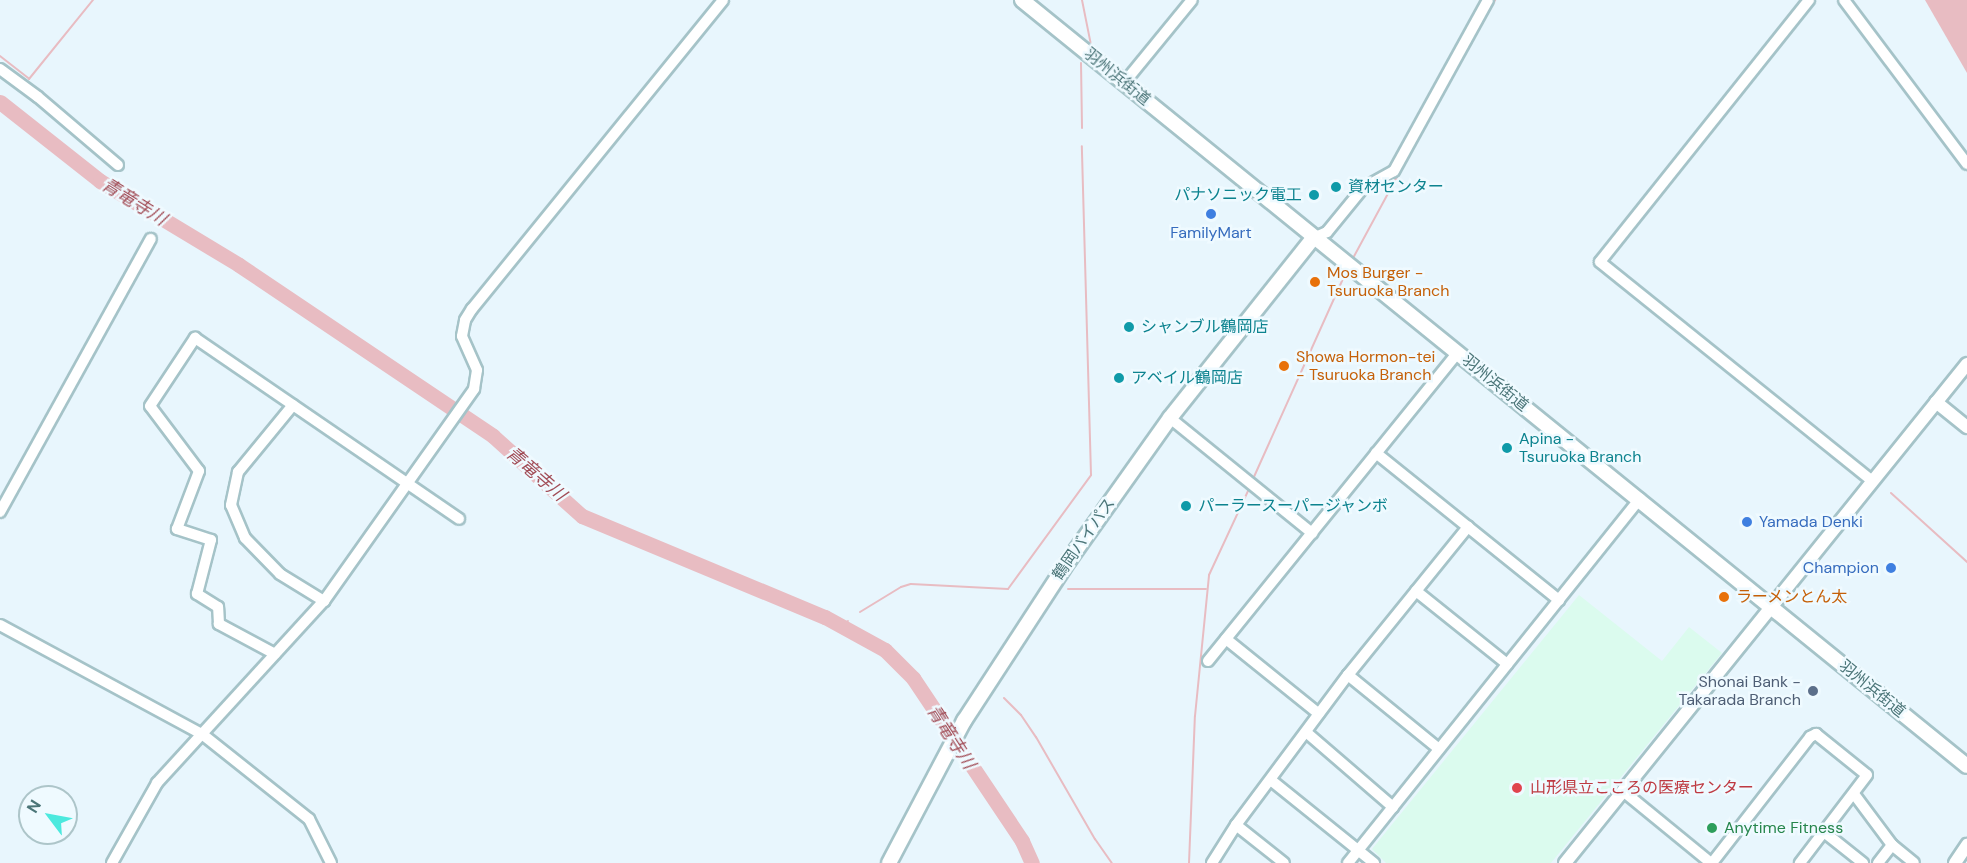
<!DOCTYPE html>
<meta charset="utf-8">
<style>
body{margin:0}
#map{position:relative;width:1967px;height:863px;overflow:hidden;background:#e8f6fd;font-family:"DM Sans","Noto Sans JP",sans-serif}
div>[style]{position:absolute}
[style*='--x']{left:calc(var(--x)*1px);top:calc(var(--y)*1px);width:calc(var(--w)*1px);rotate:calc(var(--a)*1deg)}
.medical>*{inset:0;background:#dbfbee}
.water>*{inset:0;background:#e8bcc2}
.stream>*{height:2px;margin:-1px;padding:0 1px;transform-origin:1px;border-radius:1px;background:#e8bcc2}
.river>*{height:15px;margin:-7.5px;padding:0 7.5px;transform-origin:7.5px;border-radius:7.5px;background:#e8bcc2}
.roads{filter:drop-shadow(2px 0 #a5c3c8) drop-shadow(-2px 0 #a5c3c8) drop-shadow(0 2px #a5c3c8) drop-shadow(0 -2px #a5c3c8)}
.minor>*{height:10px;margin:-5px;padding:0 5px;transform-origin:5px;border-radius:5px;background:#fff}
.tertiary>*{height:12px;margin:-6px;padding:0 6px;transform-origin:6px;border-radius:6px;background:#fff}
.secondary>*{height:14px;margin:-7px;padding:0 7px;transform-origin:7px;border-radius:7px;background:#fff}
.dots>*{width:16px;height:16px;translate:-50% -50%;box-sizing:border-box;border:3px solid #effaff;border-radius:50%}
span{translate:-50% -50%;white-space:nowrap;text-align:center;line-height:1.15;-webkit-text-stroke:5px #effaff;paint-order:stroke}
.street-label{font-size:16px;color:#4b7578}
.culture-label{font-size:16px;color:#0d838f}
.left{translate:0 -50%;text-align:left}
.right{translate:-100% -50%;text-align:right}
.shop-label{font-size:16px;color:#366cbe}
.food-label{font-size:16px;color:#c56008}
.service-label{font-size:16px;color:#4e5e75}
.health-label{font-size:16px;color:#be3a42}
.leisure-label{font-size:16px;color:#27864d}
.water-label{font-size:18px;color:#a24d57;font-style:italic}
.north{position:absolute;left:18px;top:785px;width:60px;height:60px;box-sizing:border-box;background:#effaff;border:2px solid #adc5c9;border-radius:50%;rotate:302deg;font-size:16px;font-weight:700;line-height:24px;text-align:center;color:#4b7578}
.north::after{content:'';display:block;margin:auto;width:21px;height:27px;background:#4ce9de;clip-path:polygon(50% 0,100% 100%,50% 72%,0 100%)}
</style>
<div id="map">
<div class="medical">
<i style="clip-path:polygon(1579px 595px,1662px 661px,1689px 627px,1722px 653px,1551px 863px,1386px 863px,1372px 849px)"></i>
</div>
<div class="water">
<i style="clip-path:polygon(1925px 0,1967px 0,1967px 73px)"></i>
</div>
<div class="stream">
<i style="--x:1082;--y:0;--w:46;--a:78.7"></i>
<i style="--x:0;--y:56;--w:37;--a:38"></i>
<i style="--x:29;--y:79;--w:102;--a:-51"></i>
<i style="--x:1081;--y:63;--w:65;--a:89.1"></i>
<i style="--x:1415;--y:144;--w:165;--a:-60.9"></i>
<i style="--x:1352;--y:260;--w:99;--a:-61.6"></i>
<i style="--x:1253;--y:479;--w:225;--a:-65.8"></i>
<i style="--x:1891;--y:493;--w:103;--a:42.2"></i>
<i style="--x:1068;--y:589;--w:138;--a:0"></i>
<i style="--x:860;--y:612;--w:48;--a:-31.4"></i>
<i style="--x:901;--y:587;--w:10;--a:-17"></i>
<i style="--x:911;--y:584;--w:97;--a:3"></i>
<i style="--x:1008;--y:589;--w:141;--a:-53.9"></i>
<i style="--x:1091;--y:475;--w:329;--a:-91.6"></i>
<i style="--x:841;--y:625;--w:8;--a:-30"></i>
<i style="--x:1004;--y:698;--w:24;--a:45"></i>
<i style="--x:1021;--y:715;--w:27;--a:56"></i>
<i style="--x:1036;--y:737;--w:118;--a:60"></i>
<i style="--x:1095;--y:839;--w:29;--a:55"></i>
<i style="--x:1189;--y:863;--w:147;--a:-87.7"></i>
<i style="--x:1195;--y:716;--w:142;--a:-84.3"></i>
<i style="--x:1209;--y:575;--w:93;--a:-65.1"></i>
</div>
<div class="river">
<i style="--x:0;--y:102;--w:127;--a:38.3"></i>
<i style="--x:100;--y:181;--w:162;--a:31.1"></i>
<i style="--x:239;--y:265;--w:306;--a:33.9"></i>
<i style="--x:493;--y:436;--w:120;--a:42"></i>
<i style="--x:582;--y:516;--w:263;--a:22.6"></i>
<i style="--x:825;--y:617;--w:68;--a:28.8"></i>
<i style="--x:885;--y:650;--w:40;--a:45"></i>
<i style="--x:913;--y:678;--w:196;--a:56.2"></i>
<i style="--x:1022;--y:841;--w:24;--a:66"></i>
</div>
<div class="roads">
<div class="minor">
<i style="--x:1809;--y:0;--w:335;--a:128.6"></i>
<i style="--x:1600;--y:262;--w:349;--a:38.8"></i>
<i style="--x:1844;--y:0;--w:205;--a:53.1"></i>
<i style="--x:0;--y:69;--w:47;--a:36.4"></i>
<i style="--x:38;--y:97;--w:105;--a:40.4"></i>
<i style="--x:1124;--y:83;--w:107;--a:-50.7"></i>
<i style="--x:1313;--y:238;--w:15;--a:-23"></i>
<i style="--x:1327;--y:232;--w:57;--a:-50.7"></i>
<i style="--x:1363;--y:188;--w:35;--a:-29"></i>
<i style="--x:1394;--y:171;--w:195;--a:-61.2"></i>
<i style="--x:293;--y:405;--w:87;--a:129.4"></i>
<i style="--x:238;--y:472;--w:34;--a:102"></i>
<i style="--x:231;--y:505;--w:36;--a:67"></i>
<i style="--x:245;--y:538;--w:50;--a:45.8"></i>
<i style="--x:280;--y:574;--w:52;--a:31.5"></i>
<i style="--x:1170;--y:418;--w:183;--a:39"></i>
<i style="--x:1376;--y:453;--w:235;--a:38.8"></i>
<i style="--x:0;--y:512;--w:312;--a:-61.1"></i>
<i style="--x:1416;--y:591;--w:117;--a:38.7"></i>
<i style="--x:0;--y:625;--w:230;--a:28.4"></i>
<i style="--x:202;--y:734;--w:137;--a:38.5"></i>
<i style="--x:309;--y:819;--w:49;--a:63.4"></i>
<i style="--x:1226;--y:639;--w:119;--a:38.9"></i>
<i style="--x:275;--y:654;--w:64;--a:-151.8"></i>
<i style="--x:219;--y:624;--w:17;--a:-93"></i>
<i style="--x:218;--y:607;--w:25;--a:-148"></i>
<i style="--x:197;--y:594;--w:56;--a:-75.5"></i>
<i style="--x:211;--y:540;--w:36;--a:-162"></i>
<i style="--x:177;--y:529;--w:62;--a:-69.2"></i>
<i style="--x:199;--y:471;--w:81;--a:-127"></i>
<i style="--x:150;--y:406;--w:82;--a:-56.5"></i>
<i style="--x:195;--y:338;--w:320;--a:34.4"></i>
<i style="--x:1208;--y:661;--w:396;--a:-51"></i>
<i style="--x:1348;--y:675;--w:117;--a:39.1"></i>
<i style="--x:1306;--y:732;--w:115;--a:40.8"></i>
<i style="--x:1272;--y:781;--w:131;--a:38.8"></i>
<i style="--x:1623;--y:791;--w:114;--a:39.3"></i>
<i style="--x:1854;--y:794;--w:64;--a:53.3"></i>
<i style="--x:1892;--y:845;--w:28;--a:39"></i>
<i style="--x:1236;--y:825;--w:61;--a:38.4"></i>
<i style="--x:1824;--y:832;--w:50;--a:38.5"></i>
<i style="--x:112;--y:863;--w:92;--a:-60.6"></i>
<i style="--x:157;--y:783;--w:247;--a:-47.5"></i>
<i style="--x:324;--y:601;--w:260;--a:-54.7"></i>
<i style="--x:474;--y:389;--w:19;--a:-81"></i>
<i style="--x:477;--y:370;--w:37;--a:-114"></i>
<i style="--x:462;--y:336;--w:16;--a:-79"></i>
<i style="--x:465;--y:320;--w:13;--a:-58"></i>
<i style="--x:472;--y:309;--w:398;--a:-50.9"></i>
<i style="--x:1212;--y:863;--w:45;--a:-57.7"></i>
<i style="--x:1236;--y:825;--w:187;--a:-53.3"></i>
<i style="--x:1348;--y:675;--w:191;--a:-51"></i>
<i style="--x:1348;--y:863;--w:467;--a:-51.3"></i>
<i style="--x:1712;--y:863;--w:160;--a:-52.1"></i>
<i style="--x:1810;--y:737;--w:7;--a:-27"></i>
<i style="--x:1816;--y:734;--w:65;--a:38.8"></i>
<i style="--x:1867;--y:775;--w:111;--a:127.3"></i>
<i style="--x:1878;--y:863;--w:23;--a:-52"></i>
</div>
<div class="tertiary">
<i style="--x:1936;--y:402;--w:40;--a:39"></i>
<i style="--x:1565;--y:863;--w:641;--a:-51.14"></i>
<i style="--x:1955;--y:863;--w:22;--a:-56"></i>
</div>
<div class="secondary">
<i style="--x:1022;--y:0;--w:1216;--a:39.03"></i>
<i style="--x:889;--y:863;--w:161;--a:-62.2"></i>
<i style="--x:964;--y:721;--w:192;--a:-56.9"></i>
<i style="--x:1069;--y:560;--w:174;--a:-54.6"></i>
<i style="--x:1170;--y:418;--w:230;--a:-51.5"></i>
</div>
</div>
<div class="dots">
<i style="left:1336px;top:187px;background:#0f9aa8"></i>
<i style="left:1314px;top:195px;background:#0f9aa8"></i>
<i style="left:1211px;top:214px;background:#3f7fe0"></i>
<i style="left:1315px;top:282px;background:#e8710a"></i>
<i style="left:1129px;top:327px;background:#0f9aa8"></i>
<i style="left:1284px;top:366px;background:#e8710a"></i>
<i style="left:1119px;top:378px;background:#0f9aa8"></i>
<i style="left:1507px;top:448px;background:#0f9aa8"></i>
<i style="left:1186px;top:506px;background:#0f9aa8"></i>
<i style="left:1747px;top:522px;background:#3f7fe0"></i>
<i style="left:1891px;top:568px;background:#3f7fe0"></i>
<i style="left:1724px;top:597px;background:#e8710a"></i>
<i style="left:1813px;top:691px;background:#5c6f8a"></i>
<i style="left:1517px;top:788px;background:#e0444e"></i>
<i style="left:1712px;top:828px;background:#2e9e5b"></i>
</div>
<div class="street-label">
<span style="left:1117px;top:77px;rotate:39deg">羽州浜街道</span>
<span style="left:1495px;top:383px;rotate:39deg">羽州浜街道</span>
<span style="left:1084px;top:539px;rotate:-55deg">鶴岡バイパス</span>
<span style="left:1872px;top:689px;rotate:39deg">羽州浜街道</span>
</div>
<div class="culture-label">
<span class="left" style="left:1348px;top:187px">資材センター</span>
<span class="right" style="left:1302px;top:195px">パナソニック電工</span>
<span class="left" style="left:1141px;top:327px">シャンブル鶴岡店</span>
<span class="left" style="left:1131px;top:378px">アベイル鶴岡店</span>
<span class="left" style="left:1519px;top:448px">Apina -<br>Tsuruoka Branch</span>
<span class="left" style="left:1198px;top:506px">パーラースーパージャンボ</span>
</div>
<div class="shop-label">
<span style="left:1211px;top:233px">FamilyMart</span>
<span class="left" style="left:1759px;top:522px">Yamada Denki</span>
<span class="right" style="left:1879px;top:568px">Champion</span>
</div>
<div class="food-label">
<span class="left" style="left:1327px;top:282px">Mos Burger -<br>Tsuruoka Branch</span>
<span class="left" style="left:1296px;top:366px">Showa Hormon-tei<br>- Tsuruoka Branch</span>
<span class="left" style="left:1736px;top:597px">ラーメンとん太</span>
</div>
<div class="service-label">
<span class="right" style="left:1801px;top:691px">Shonai Bank -<br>Takarada Branch</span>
</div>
<div class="health-label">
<span class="left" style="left:1530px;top:788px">山形県立こころの医療センター</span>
</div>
<div class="leisure-label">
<span class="left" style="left:1724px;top:828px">Anytime Fitness</span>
</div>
<div class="water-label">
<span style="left:134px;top:202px;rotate:32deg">青竜寺川</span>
<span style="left:536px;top:474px;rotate:41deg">青竜寺川</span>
<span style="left:951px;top:737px;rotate:57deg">青竜寺川</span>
</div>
<div class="north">N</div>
</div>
